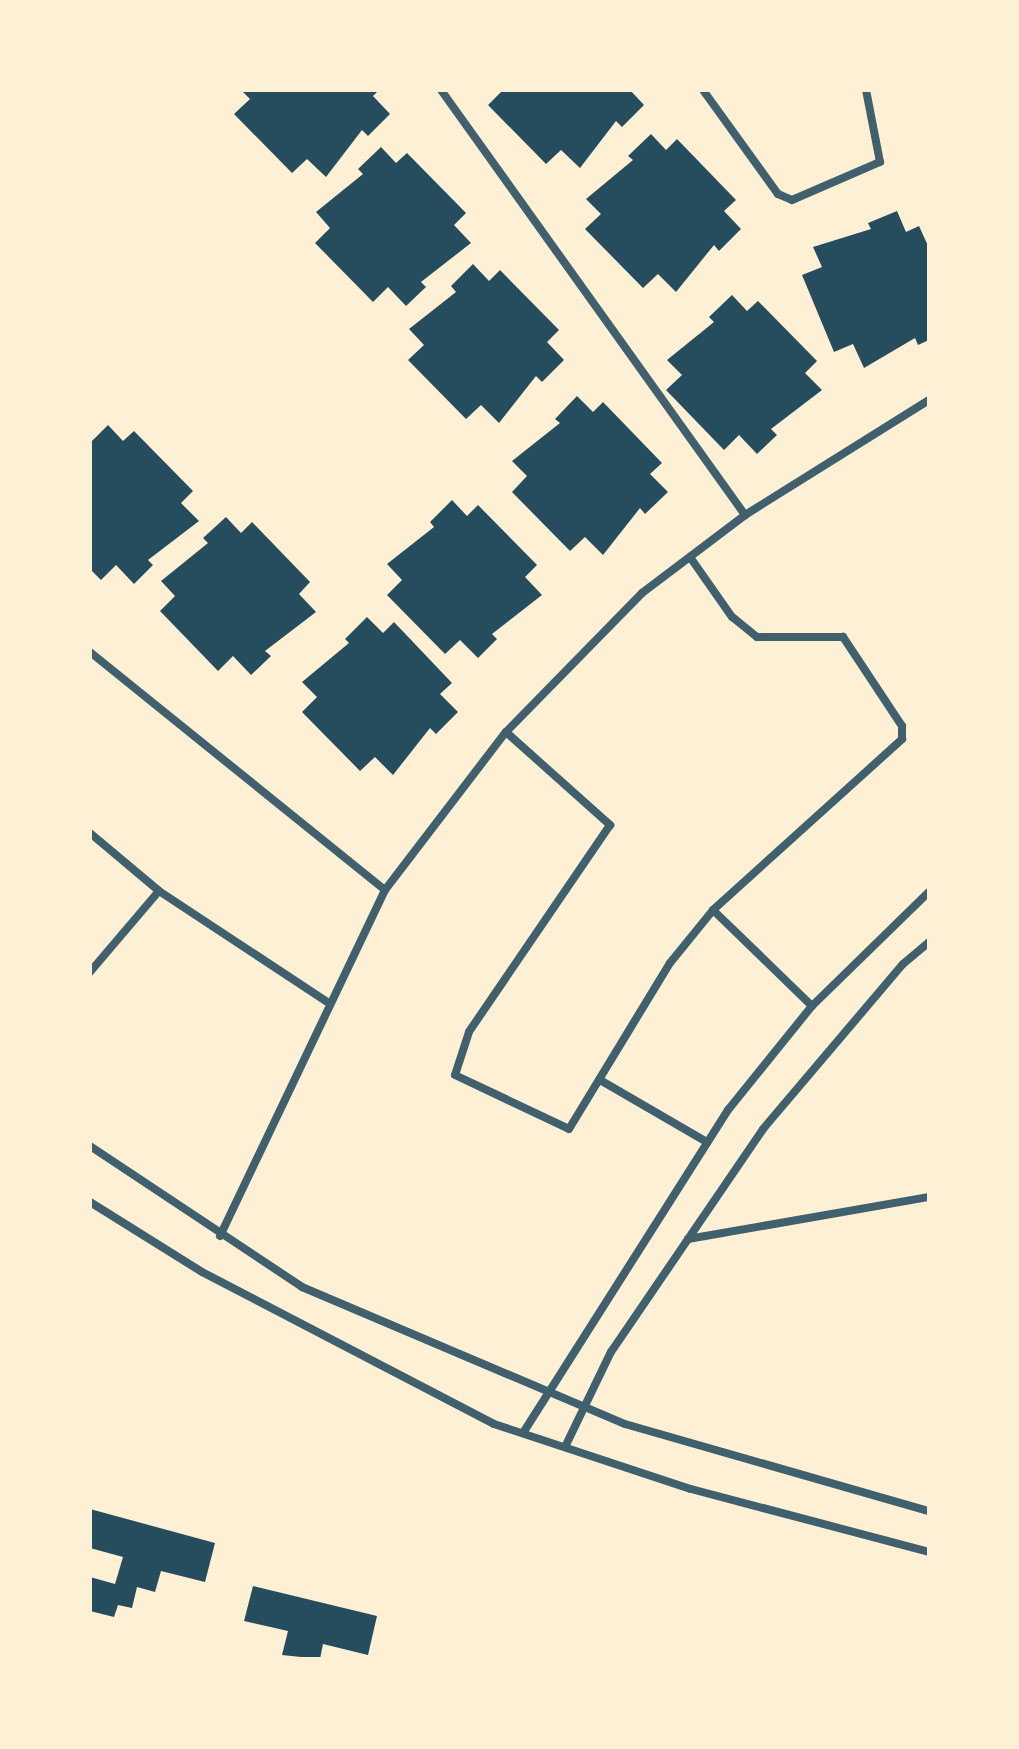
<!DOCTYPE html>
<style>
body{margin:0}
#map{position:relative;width:1019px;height:1749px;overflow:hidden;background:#fdf0d5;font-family:Literata,serif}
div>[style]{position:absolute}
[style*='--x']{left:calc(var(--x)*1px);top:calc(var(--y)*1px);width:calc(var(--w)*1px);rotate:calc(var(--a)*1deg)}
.building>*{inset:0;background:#264d5e}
.minor>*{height:8px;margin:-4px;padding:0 4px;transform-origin:4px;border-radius:4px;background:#3f606c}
span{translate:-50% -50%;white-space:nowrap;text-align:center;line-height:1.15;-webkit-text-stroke:6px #fdf0d5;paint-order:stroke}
.frame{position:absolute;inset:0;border:92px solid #fdf0d5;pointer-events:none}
</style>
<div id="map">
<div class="building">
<i style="clip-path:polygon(241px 90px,379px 90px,373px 96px,390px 114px,368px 136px,362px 130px,326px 177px,307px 159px,292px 173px,234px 114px,250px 99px)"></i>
<i style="clip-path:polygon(503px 90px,630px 90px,644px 105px,622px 127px,616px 121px,580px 168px,561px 150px,546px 164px,488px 105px)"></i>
<i style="clip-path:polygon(651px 134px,666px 150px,677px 139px,736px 200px,724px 211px,741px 229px,719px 251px,714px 245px,676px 292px,658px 274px,643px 288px,585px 229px,601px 214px,586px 199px,633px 160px,628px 156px)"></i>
<i style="clip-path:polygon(381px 147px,396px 163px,407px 153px,466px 213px,454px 225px,471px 243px,421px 282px,426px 287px,406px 306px,388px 287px,373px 302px,315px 243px,330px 228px,316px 212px,363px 174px,358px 169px)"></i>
<i style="clip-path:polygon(897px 211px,906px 232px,919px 226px,929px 248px,929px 340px,918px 345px,915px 338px,864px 368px,853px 344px,834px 352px,802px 275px,822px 267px,813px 247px,871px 229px,868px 223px)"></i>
<i style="clip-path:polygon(473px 264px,489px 281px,500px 270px,559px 330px,547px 342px,564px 360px,542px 382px,536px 376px,499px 423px,481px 405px,466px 419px,408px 360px,424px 345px,409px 329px,456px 292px,451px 286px)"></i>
<i style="clip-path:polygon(732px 295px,747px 311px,758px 301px,817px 361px,805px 373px,822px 390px,771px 429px,777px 435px,757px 454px,739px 435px,724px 450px,666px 390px,682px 375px,667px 360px,714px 322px,709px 317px)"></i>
<i style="clip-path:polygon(577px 396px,593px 412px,603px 402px,662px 463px,650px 474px,668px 492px,645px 514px,640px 508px,603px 555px,585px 537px,570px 551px,512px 492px,527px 476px,512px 461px,560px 423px,555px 419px)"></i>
<i style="clip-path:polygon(108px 425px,123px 441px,134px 431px,193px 491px,181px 503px,199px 521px,148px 560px,153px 565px,134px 584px,116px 565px,101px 580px,90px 569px,90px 443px)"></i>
<i style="clip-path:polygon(452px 500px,467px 516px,478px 505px,537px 565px,525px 577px,542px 595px,492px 634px,497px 639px,478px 658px,460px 640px,445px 654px,387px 595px,402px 580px,387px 564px,434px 527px,430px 522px)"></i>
<i style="clip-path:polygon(226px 517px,241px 533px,252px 522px,310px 582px,299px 594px,316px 612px,265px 651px,271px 656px,251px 675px,233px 656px,218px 671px,160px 611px,175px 596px,161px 581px,208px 543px,203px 538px)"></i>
<i style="clip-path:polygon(367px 617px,383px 633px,394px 622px,452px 683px,440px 694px,458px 712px,436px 734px,430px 728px,393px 775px,375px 757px,360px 771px,302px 712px,317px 697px,302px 682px,349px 643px,345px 639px)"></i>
<i style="clip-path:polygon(90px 1509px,215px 1543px,205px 1582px,161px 1571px,155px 1592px,137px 1587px,132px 1608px,118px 1605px,114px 1617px,90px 1611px,90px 1577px,115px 1584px,123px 1557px,90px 1548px)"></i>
<i style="clip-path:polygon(253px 1586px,377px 1616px,368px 1655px,323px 1644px,320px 1659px,282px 1655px,288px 1631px,244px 1621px)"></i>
</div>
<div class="minor">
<i style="--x:441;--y:90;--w:523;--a:54.42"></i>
<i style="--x:703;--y:90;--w:128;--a:54.2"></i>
<i style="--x:778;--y:194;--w:15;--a:23"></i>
<i style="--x:792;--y:200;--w:96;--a:-23.4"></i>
<i style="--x:880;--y:162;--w:73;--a:-101"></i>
<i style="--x:90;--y:652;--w:379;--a:38.9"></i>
<i style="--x:506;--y:732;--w:140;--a:41.8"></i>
<i style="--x:610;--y:825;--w:250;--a:124.3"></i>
<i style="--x:469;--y:1032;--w:45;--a:108"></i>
<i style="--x:455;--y:1075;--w:126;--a:25.3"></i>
<i style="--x:569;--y:1129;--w:194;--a:-58.7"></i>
<i style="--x:670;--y:963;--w:68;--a:-50.9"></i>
<i style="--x:713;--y:910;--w:255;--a:-42.1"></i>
<i style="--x:902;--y:739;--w:13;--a:-90"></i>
<i style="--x:902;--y:726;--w:107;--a:-123.5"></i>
<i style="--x:843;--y:637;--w:86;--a:180"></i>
<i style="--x:757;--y:637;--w:32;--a:-141"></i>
<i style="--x:732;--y:617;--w:73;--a:-125"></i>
<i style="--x:90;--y:833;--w:90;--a:40"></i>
<i style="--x:159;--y:891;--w:200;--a:33.4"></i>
<i style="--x:713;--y:910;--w:138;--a:44.1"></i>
<i style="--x:90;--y:972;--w:106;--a:-49.6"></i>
<i style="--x:600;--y:1080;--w:124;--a:30.1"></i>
<i style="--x:90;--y:1146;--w:255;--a:33.6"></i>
<i style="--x:302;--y:1287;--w:351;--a:23"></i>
<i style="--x:625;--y:1424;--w:316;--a:16"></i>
<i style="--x:90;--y:1202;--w:132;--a:32"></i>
<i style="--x:202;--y:1272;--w:329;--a:27.5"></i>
<i style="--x:494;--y:1424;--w:207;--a:18.3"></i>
<i style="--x:691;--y:1489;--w:246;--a:14.8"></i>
<i style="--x:220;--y:1236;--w:383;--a:-64.5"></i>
<i style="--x:385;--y:890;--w:199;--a:-52.6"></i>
<i style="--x:506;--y:732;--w:194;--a:-45.6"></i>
<i style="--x:642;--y:593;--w:129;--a:-37.1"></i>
<i style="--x:745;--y:515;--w:217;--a:-32"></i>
<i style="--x:688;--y:1239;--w:245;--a:-9.9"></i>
<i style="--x:523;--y:1433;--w:383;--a:-57.6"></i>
<i style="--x:728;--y:1110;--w:134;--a:-51.1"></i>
<i style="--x:812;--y:1006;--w:163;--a:-44.3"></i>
<i style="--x:565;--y:1447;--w:106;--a:-64.2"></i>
<i style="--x:611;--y:1352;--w:270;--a:-55.7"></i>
<i style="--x:763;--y:1129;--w:216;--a:-49.7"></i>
<i style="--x:903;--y:964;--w:34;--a:-40"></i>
</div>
<div class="frame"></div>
</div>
